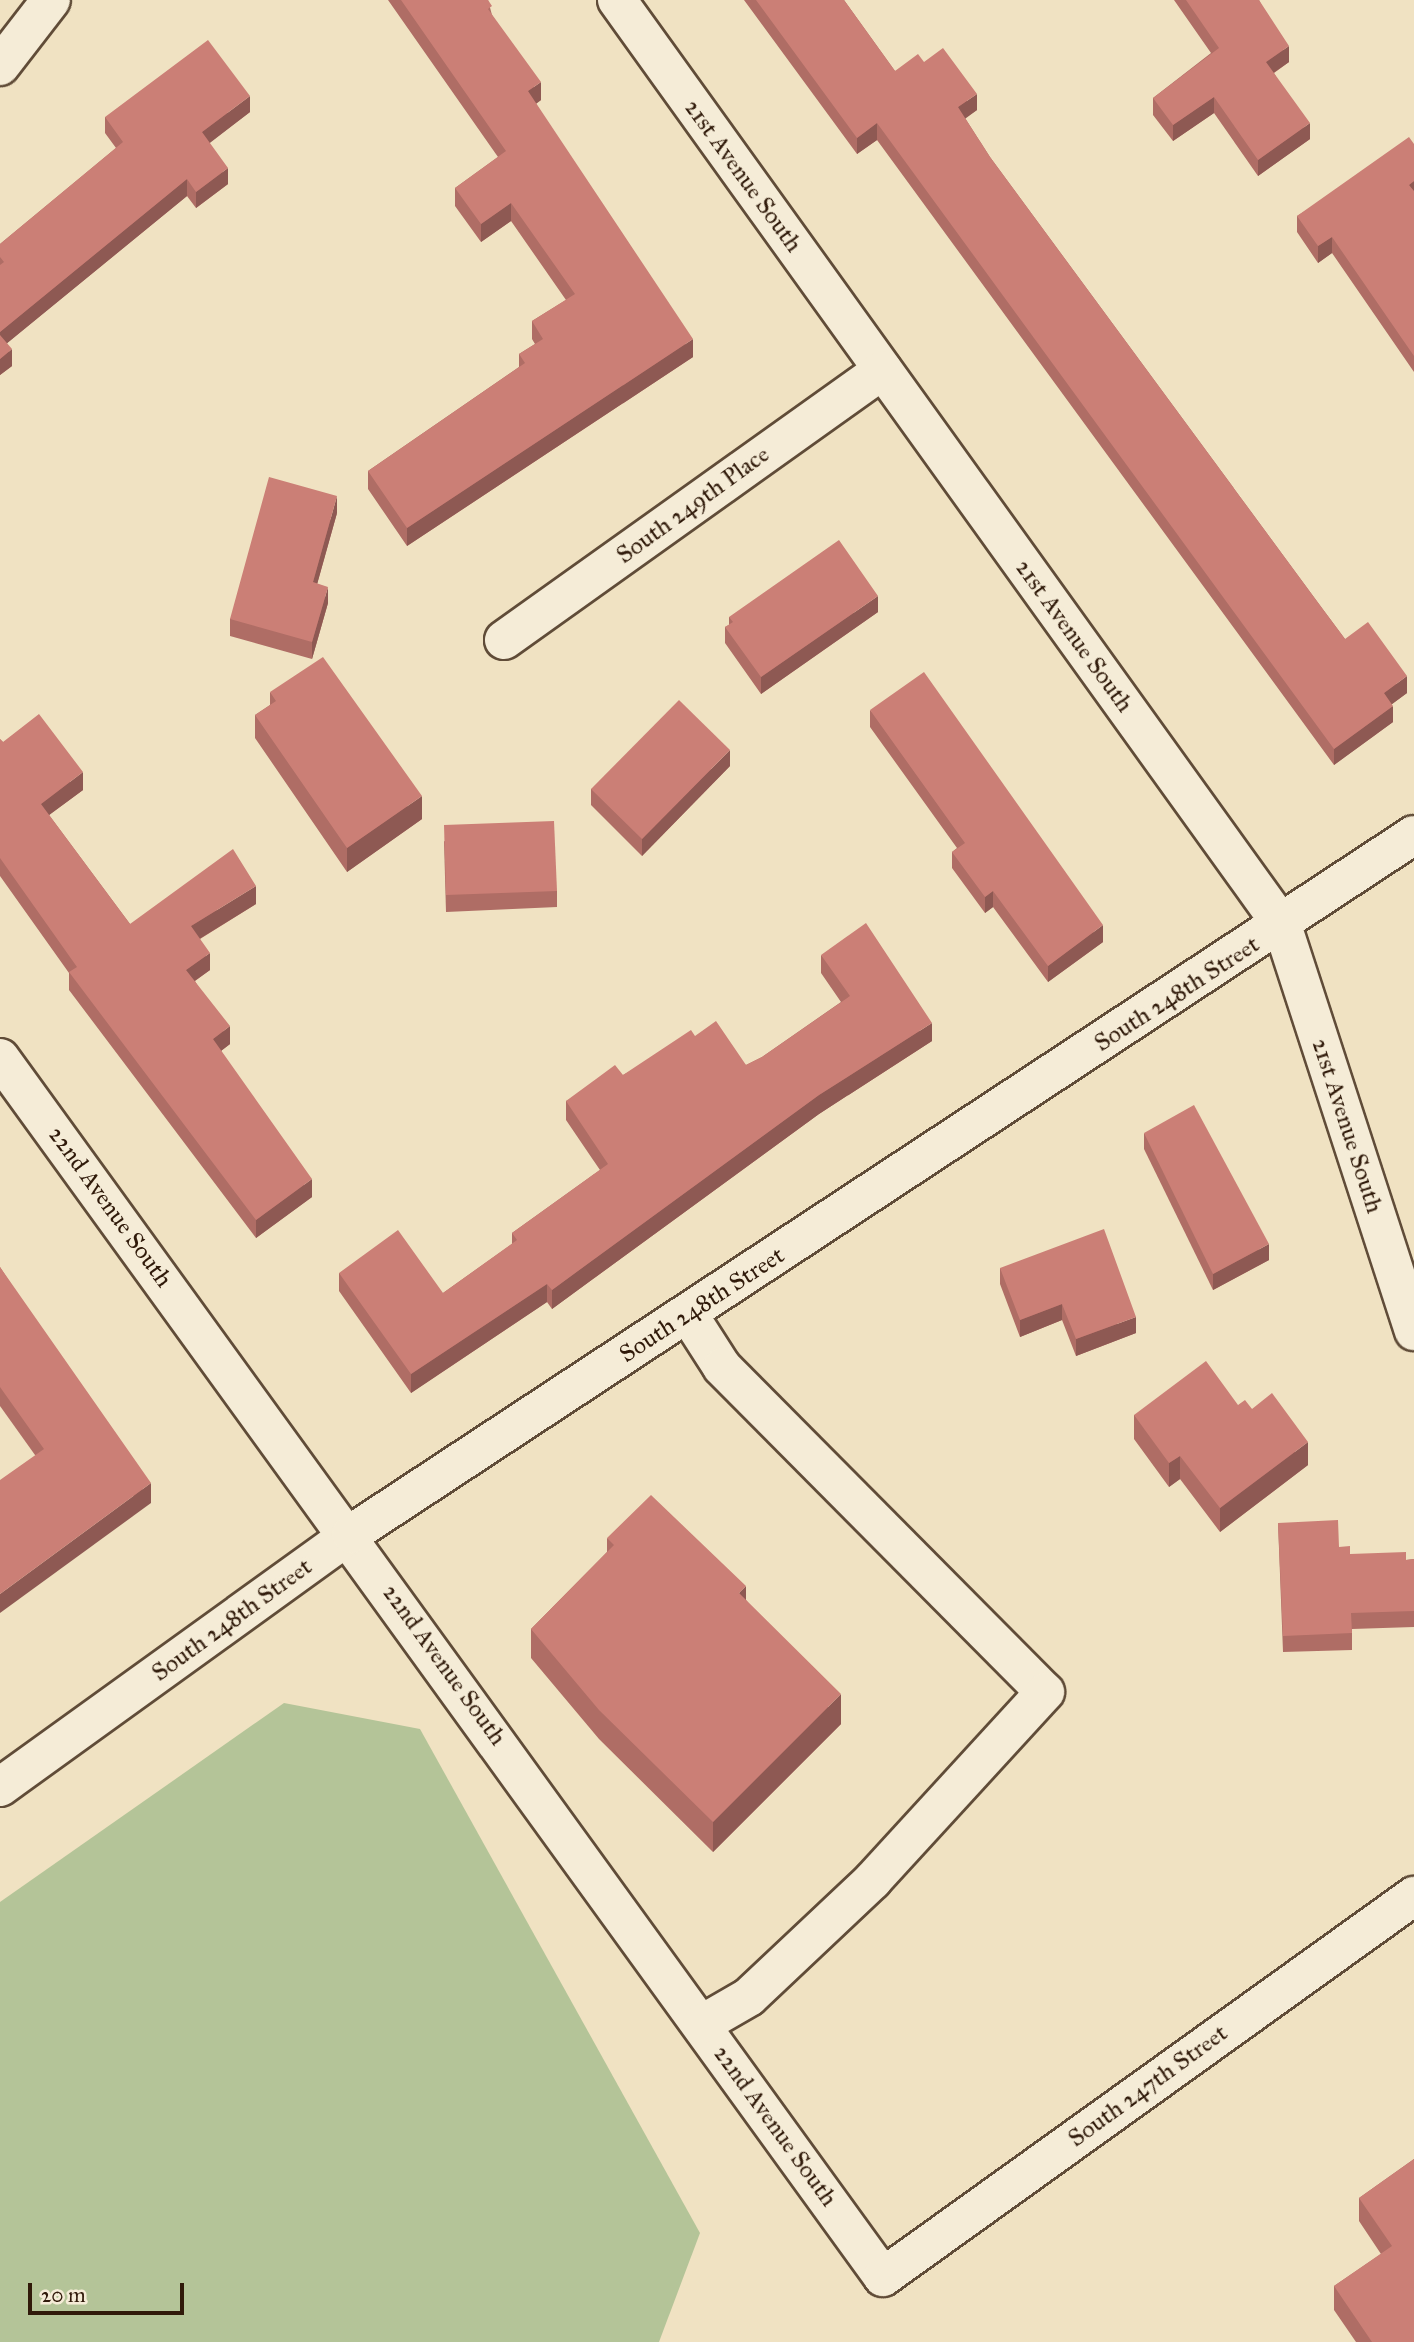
<!DOCTYPE html>
<style>
body{margin:0}
#map{position:relative;width:1414px;height:2342px;overflow:hidden;background:#f0e2c2;font-family:"IM FELL Great Primer",serif}
div>[style]{position:absolute}
[style*='--x']{left:calc(var(--x)*1px);top:calc(var(--y)*1px);width:calc(var(--w)*1px);rotate:calc(var(--a)*1deg)}
.green>*{inset:0;background:#b4c498}
.roads{filter:drop-shadow(2px 0 #604c38) drop-shadow(-2px 0 #604c38) drop-shadow(0 2px #604c38) drop-shadow(0 -2px #604c38)}
.minor>*{height:38px;margin:-19px;padding:0 19px;transform-origin:19px;border-radius:19px;background:#f5ecd7}
.wall>*{inset:0;background:#af6d65}
.shaded-wall>*{inset:0;background:#8e5953}
.building>*{inset:0;background:#cb7f76}
span{translate:-50% -50%;white-space:nowrap;text-align:center;line-height:1.15;-webkit-text-stroke:7px #f5ecd7;paint-order:stroke}
.street-label{font-size:24px;color:#301a0a}
.scale{position:absolute;left:28px;top:2283px;width:156px;height:32px;box-sizing:border-box;border:4px solid #301a0a;border-top:0;padding-left:9px;font-size:21px;line-height:24px;white-space:nowrap;color:#301a0a;-webkit-text-stroke:5px #f5ecd7;paint-order:stroke}
</style>
<div id="map">
<div class="green">
<i style="clip-path:polygon(284px 1703px,420px 1729px,700px 2233px,659px 2342px,0 2342px,0 1902px)"></i>
</div>
<div class="roads">
<div class="minor">
<i style="--x:617;--y:0;--w:1139;--a:54.29"></i>
<i style="--x:1282;--y:925;--w:427;--a:72"></i>
<i style="--x:0;--y:66;--w:83;--a:-52.3"></i>
<i style="--x:504;--y:640;--w:465;--a:-35.5"></i>
<i style="--x:0;--y:1058;--w:1505;--a:54.08"></i>
<i style="--x:883;--y:2277;--w:654;--a:-35.66"></i>
<i style="--x:688;--y:1314;--w:63;--a:57.3"></i>
<i style="--x:722;--y:1367;--w:458;--a:45.2"></i>
<i style="--x:1045;--y:1692;--w:255;--a:132.5"></i>
<i style="--x:873;--y:1880;--w:170;--a:136.7"></i>
<i style="--x:749;--y:1997;--w:54;--a:150.1"></i>
<i style="--x:0;--y:1787;--w:433;--a:-35.8"></i>
<i style="--x:351;--y:1534;--w:1272;--a:-33.33"></i>
</div>
</div>
<div class="wall">
<i style="clip-path:polygon(388px 0,488px 0,492px 15px,541px 100px,536px 104px,693px 357px,407px 546px,368px 489px,368px 471px,519px 367px,519px 354px,535px 344px,532px 339px,532px 321px,566px 300px,511px 221px,481px 242px,455px 206px,455px 188px,498px 157px)"></i>
<i style="clip-path:polygon(744px 0,844px 0,895px 71px,924px 62px,977px 110px,965px 118px,990px 157px,1319px 604px,1345px 639px,1407px 693px,1392px 704px,1393px 722px,1334px 765px,877px 140px,857px 154px)"></i>
<i style="clip-path:polygon(1174px 0,1259px 0,1289px 62px,1274px 73px,1310px 139px,1258px 176px,1214px 113px,1173px 141px,1153px 115px,1153px 98px,1211px 53px)"></i>
<i style="clip-path:polygon(250px 112px,209px 143px,228px 184px,196px 208px,187px 196px,7px 343px,12px 366px,0 375px,0 244px,116px 148px,105px 133px,105px 117px)"></i>
<i style="clip-path:polygon(1414px 144px,1414px 372px,1332px 253px,1318px 263px,1297px 232px,1297px 216px)"></i>
<i style="clip-path:polygon(337px 513px,317px 584px,328px 603px,312px 659px,230px 636px,230px 619px)"></i>
<i style="clip-path:polygon(878px 612px,761px 694px,725px 643px,725px 627px,729px 625px,729px 617px)"></i>
<i style="clip-path:polygon(270px 692px,422px 819px,347px 872px,255px 738px,255px 715px,270px 705px)"></i>
<i style="clip-path:polygon(870px 710px,1103px 942px,1048px 982px,993px 907px,985px 913px,952px 868px,952px 852px,957px 848px,870px 727px)"></i>
<i style="clip-path:polygon(0 739px,3px 742px,83px 790px,49px 815px,130px 924px,256px 904px,200px 939px,210px 970px,195px 981px,230px 1044px,221px 1051px,312px 1197px,256px 1238px,69px 990px,69px 973px,0 876px)"></i>
<i style="clip-path:polygon(730px 766px,642px 856px,591px 805px,591px 789px)"></i>
<i style="clip-path:polygon(444px 841px,557px 891px,557px 907px,446px 912px)"></i>
<i style="clip-path:polygon(821px 955px,932px 1041px,819px 1114px,552px 1309px,547px 1302px,411px 1393px,339px 1291px,339px 1273px,443px 1293px,512px 1244px,512px 1233px,600px 1170px,566px 1120px,566px 1101px,623px 1075px,695px 1036px,746px 1065px,762px 1057px,841px 1002px,821px 973px)"></i>
<i style="clip-path:polygon(1144px 1133px,1269px 1260px,1213px 1290px,1144px 1149px)"></i>
<i style="clip-path:polygon(0 1267px,151px 1503px,35px 1455px,0 1406px)"></i>
<i style="clip-path:polygon(1000px 1268px,1136px 1333px,1076px 1356px,1062px 1320px,1020px 1337px,1000px 1284px)"></i>
<i style="clip-path:polygon(1238px 1405px,1252px 1409px,1308px 1465px,1220px 1532px,1180px 1479px,1169px 1487px,1134px 1439px,1134px 1415px)"></i>
<i style="clip-path:polygon(1278px 1523px,1339px 1547px,1350px 1554px,1406px 1560px,1414px 1559px,1414px 1627px,1352px 1629px,1352px 1650px,1283px 1652px)"></i>
<i style="clip-path:polygon(607px 1538px,746px 1600px,841px 1724px,713px 1852px,599px 1739px,531px 1658px,531px 1629px,607px 1552px)"></i>
<i style="clip-path:polygon(1414px 2159px,1414px 2342px,1356px 2342px,1334px 2310px,1334px 2286px,1381px 2254px,1359px 2221px,1359px 2198px)"></i>
</div>
<div class="shaded-wall">
<i style="clip-path:polygon(1289px 46px,1289px 62px,1266px 78px,1266px 62px)"></i>
<i style="clip-path:polygon(541px 82px,541px 100px,528px 109px,528px 91px)"></i>
<i style="clip-path:polygon(977px 94px,977px 110px,958px 124px,958px 107px)"></i>
<i style="clip-path:polygon(250px 96px,250px 112px,202px 149px,202px 132px)"></i>
<i style="clip-path:polygon(1214px 97px,1214px 113px,1173px 141px,1173px 125px)"></i>
<i style="clip-path:polygon(877px 123px,877px 140px,857px 154px,857px 138px)"></i>
<i style="clip-path:polygon(1310px 123px,1310px 139px,1258px 176px,1258px 160px)"></i>
<i style="clip-path:polygon(228px 168px,228px 184px,196px 208px,196px 192px)"></i>
<i style="clip-path:polygon(187px 179px,187px 196px,0 349px,0 332px)"></i>
<i style="clip-path:polygon(1414px 181px,1414px 198px,1409px 185px)"></i>
<i style="clip-path:polygon(511px 203px,511px 221px,481px 242px,481px 224px)"></i>
<i style="clip-path:polygon(1332px 237px,1332px 253px,1318px 263px,1318px 246px)"></i>
<i style="clip-path:polygon(693px 339px,693px 357px,407px 546px,407px 528px)"></i>
<i style="clip-path:polygon(12px 349px,12px 366px,0 375px,0 359px)"></i>
<i style="clip-path:polygon(337px 496px,337px 513px,313px 599px,313px 582px)"></i>
<i style="clip-path:polygon(328px 587px,328px 603px,312px 659px,312px 642px)"></i>
<i style="clip-path:polygon(878px 596px,878px 612px,761px 694px,761px 677px)"></i>
<i style="clip-path:polygon(1407px 676px,1407px 693px,1384px 710px,1384px 693px)"></i>
<i style="clip-path:polygon(1393px 706px,1393px 722px,1334px 765px,1334px 749px)"></i>
<i style="clip-path:polygon(730px 750px,730px 766px,642px 856px,642px 839px)"></i>
<i style="clip-path:polygon(83px 772px,83px 790px,41px 821px,41px 804px)"></i>
<i style="clip-path:polygon(422px 796px,422px 819px,347px 872px,347px 848px)"></i>
<i style="clip-path:polygon(256px 886px,256px 904px,191px 944px,191px 926px)"></i>
<i style="clip-path:polygon(993px 891px,993px 907px,985px 913px,985px 897px)"></i>
<i style="clip-path:polygon(1103px 925px,1103px 942px,1048px 982px,1048px 966px)"></i>
<i style="clip-path:polygon(210px 953px,210px 970px,186px 987px,186px 970px)"></i>
<i style="clip-path:polygon(932px 1023px,932px 1041px,819px 1114px,552px 1309px,552px 1290px,819px 1095px)"></i>
<i style="clip-path:polygon(230px 1026px,230px 1044px,213px 1057px,213px 1039px)"></i>
<i style="clip-path:polygon(312px 1179px,312px 1197px,256px 1238px,256px 1220px)"></i>
<i style="clip-path:polygon(1269px 1244px,1269px 1260px,1213px 1290px,1213px 1274px)"></i>
<i style="clip-path:polygon(547px 1284px,547px 1302px,411px 1393px,411px 1374px)"></i>
<i style="clip-path:polygon(1062px 1304px,1062px 1320px,1020px 1337px,1020px 1320px)"></i>
<i style="clip-path:polygon(1136px 1317px,1136px 1333px,1076px 1356px,1076px 1339px)"></i>
<i style="clip-path:polygon(1308px 1442px,1308px 1465px,1220px 1532px,1220px 1508px)"></i>
<i style="clip-path:polygon(1180px 1456px,1180px 1479px,1169px 1487px,1169px 1463px)"></i>
<i style="clip-path:polygon(151px 1483px,151px 1503px,0 1613px,0 1594px)"></i>
<i style="clip-path:polygon(746px 1586px,746px 1616px,739px 1593px)"></i>
<i style="clip-path:polygon(841px 1694px,841px 1724px,713px 1852px,713px 1822px)"></i>
</div>
<div class="building">
<i style="clip-path:polygon(401px 0,488px 0,492px 6px,488px 9px,541px 82px,528px 91px,693px 339px,407px 528px,368px 471px,525px 363px,519px 354px,543px 339px,532px 321px,575px 294px,511px 203px,481px 224px,455px 188px,506px 151px)"></i>
<i style="clip-path:polygon(756px 0,844px 0,895px 71px,918px 54px,924px 62px,943px 48px,977px 94px,958px 107px,990px 157px,1319px 604px,1345px 639px,1368px 622px,1407px 676px,1384px 693px,1393px 706px,1334px 749px,877px 123px,857px 138px)"></i>
<i style="clip-path:polygon(1186px 0,1259px 0,1289px 46px,1266px 62px,1310px 123px,1258px 160px,1214px 97px,1173px 125px,1153px 98px,1219px 48px)"></i>
<i style="clip-path:polygon(208px 40px,250px 96px,202px 132px,228px 168px,196px 192px,187px 179px,0 332px,0 265px,4px 262px,0 257px,0 244px,123px 142px,105px 117px)"></i>
<i style="clip-path:polygon(1409px 137px,1414px 144px,1414px 181px,1409px 185px,1414px 191px,1414px 356px,1332px 237px,1318px 246px,1297px 216px)"></i>
<i style="clip-path:polygon(0 335px,12px 349px,0 359px)"></i>
<i style="clip-path:polygon(269px 477px,337px 496px,313px 582px,328px 587px,312px 642px,230px 619px)"></i>
<i style="clip-path:polygon(839px 540px,878px 596px,761px 677px,725px 627px,733px 622px,729px 617px)"></i>
<i style="clip-path:polygon(323px 657px,422px 796px,347px 848px,255px 715px,276px 701px,270px 692px)"></i>
<i style="clip-path:polygon(924px 672px,1103px 925px,1048px 966px,993px 891px,985px 897px,952px 852px,965px 843px,870px 710px)"></i>
<i style="clip-path:polygon(679px 700px,730px 750px,642px 839px,591px 789px)"></i>
<i style="clip-path:polygon(39px 714px,83px 772px,41px 804px,130px 924px,233px 849px,256px 886px,191px 926px,210px 953px,186px 970px,230px 1026px,213px 1039px,312px 1179px,256px 1220px,69px 972px,77px 967px,0 858px,0 739px,3px 742px)"></i>
<i style="clip-path:polygon(554px 821px,557px 891px,446px 895px,444px 825px)"></i>
<i style="clip-path:polygon(866px 923px,932px 1023px,819px 1095px,552px 1290px,547px 1284px,411px 1374px,339px 1273px,398px 1230px,443px 1293px,517px 1240px,512px 1233px,608px 1164px,566px 1101px,615px 1065px,623px 1075px,691px 1030px,695px 1036px,716px 1021px,746px 1065px,762px 1057px,850px 996px,821px 955px)"></i>
<i style="clip-path:polygon(1194px 1105px,1269px 1244px,1213px 1274px,1144px 1133px)"></i>
<i style="clip-path:polygon(1104px 1229px,1136px 1317px,1076px 1339px,1062px 1304px,1020px 1320px,1000px 1268px)"></i>
<i style="clip-path:polygon(0 1267px,151px 1483px,0 1594px,0 1480px,44px 1449px,0 1387px)"></i>
<i style="clip-path:polygon(1206px 1361px,1238px 1405px,1245px 1400px,1252px 1409px,1272px 1393px,1308px 1442px,1220px 1508px,1180px 1456px,1169px 1463px,1134px 1415px)"></i>
<i style="clip-path:polygon(651px 1495px,746px 1586px,739px 1593px,841px 1694px,713px 1822px,599px 1710px,531px 1629px,614px 1545px,607px 1538px)"></i>
<i style="clip-path:polygon(1338px 1520px,1339px 1547px,1350px 1546px,1350px 1554px,1406px 1552px,1406px 1560px,1414px 1559px,1414px 1611px,1351px 1613px,1352px 1633px,1283px 1636px,1278px 1523px)"></i>
<i style="clip-path:polygon(1414px 2159px,1414px 2342px,1372px 2342px,1334px 2286px,1392px 2246px,1359px 2198px)"></i>
</div>
<div class="street-label">
<span style="left:743px;top:176px;rotate:54deg">21st Avenue South</span>
<span style="left:693px;top:505px;rotate:-36deg">South 249th Place</span>
<span style="left:1074px;top:636px;rotate:54deg">21st Avenue South</span>
<span style="left:1177px;top:994px;rotate:-33deg">South 248th Street</span>
<span style="left:1347px;top:1126px;rotate:72deg">21st Avenue South</span>
<span style="left:110px;top:1207px;rotate:54deg">22nd Avenue South</span>
<span style="left:702px;top:1305px;rotate:-33deg">South 248th Street</span>
<span style="left:232px;top:1620px;rotate:-36deg">South 248th Street</span>
<span style="left:444px;top:1665px;rotate:54deg">22nd Avenue South</span>
<span style="left:1148px;top:2086px;rotate:-36deg">South 247th Street</span>
<span style="left:775px;top:2126px;rotate:54deg">22nd Avenue South</span>
</div>
<div class="scale">20 m</div>
</div>
